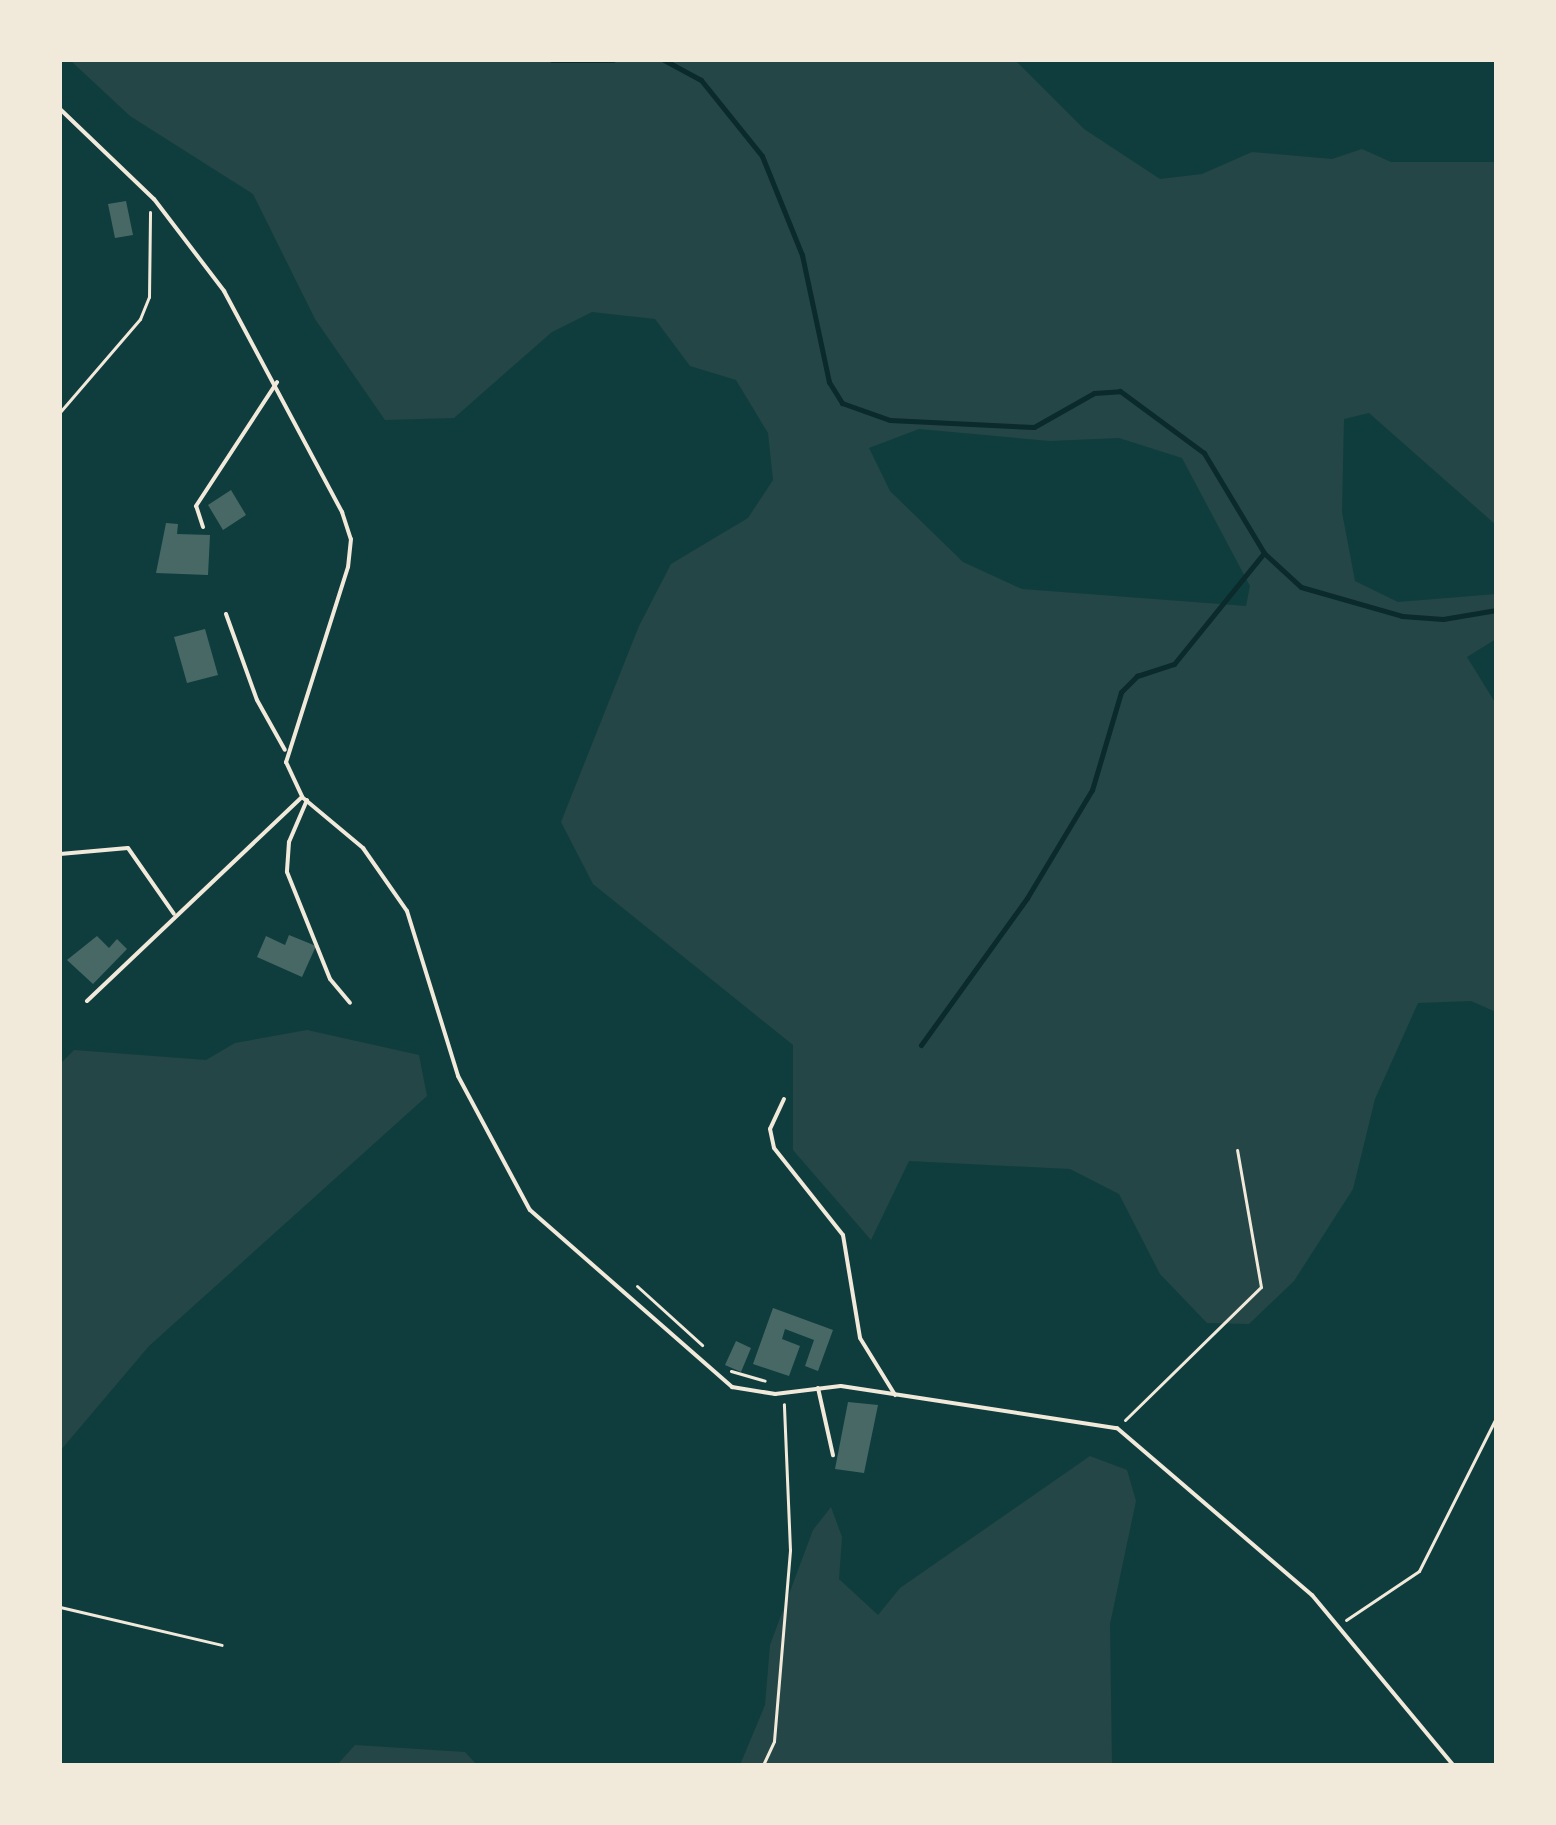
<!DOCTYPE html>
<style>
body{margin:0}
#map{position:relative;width:1556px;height:1825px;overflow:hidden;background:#0f3d3e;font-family:Arial,sans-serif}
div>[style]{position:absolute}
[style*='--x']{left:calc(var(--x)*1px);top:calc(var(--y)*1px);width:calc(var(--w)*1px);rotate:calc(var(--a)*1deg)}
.green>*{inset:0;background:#244646}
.stream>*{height:5px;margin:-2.5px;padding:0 2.5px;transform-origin:2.5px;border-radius:2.5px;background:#0a2a2b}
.building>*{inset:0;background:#486865}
.path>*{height:3px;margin:-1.5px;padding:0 1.5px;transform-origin:1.5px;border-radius:1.5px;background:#f1e9da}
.service>*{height:4px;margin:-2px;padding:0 2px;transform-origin:2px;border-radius:2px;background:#f1e9da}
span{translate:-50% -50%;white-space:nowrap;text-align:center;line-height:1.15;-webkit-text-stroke:6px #f1e9da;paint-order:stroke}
.frame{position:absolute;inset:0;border:62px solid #f1e9da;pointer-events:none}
</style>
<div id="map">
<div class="green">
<i style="clip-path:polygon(evenodd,70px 60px,1015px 60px,1084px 129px,1160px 179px,1202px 174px,1252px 152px,1332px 159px,1362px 149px,1391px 162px,1496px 162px,1496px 525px,1369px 413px,1344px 419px,1342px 512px,1355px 581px,1398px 602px,1496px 594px,1496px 639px,1467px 657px,1496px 704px,1496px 1012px,1471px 1001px,1418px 1003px,1375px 1099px,1353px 1189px,1294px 1281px,1249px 1324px,1207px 1323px,1160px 1274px,1119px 1194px,1070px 1169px,909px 1161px,871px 1240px,793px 1150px,793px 1045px,593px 884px,561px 822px,639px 626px,671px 564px,748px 518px,773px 480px,768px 433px,736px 380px,690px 366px,655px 319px,592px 312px,552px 332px,454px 418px,385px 420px,315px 319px,253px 194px,130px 116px,70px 60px,919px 429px,1050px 441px,1119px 438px,1182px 458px,1250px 586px,1246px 606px,1022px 589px,963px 562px,890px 491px,869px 448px,919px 429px)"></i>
<i style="clip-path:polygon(307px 1030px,419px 1055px,427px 1096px,149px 1346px,60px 1451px,60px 1064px,74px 1050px,206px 1060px,235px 1043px)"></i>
<i style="clip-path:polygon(1090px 1456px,1127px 1470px,1136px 1501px,1110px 1624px,1112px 1765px,740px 1765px,765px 1705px,770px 1645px,813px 1530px,831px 1507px,842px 1537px,839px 1579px,878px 1615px,900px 1588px)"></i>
<i style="clip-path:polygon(355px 1745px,465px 1752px,477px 1765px,337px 1765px)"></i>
</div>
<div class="stream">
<i style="--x:552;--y:60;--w:61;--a:0"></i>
<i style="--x:664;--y:60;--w:42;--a:28.4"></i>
<i style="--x:701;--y:80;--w:97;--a:51.2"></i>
<i style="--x:762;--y:156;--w:107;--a:68"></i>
<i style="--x:802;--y:255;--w:130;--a:78"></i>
<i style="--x:829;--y:382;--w:25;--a:58"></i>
<i style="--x:842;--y:403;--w:51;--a:19.5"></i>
<i style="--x:890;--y:420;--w:144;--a:2.8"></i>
<i style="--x:1034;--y:427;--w:69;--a:-29.5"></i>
<i style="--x:1094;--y:393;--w:26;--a:-4"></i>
<i style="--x:1120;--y:391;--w:104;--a:36.4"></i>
<i style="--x:1204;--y:453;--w:117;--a:59"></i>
<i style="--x:1264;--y:553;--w:50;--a:42.6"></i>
<i style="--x:1301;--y:587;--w:105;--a:16"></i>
<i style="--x:1402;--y:616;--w:41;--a:4.2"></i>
<i style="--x:1443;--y:619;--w:54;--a:-9.6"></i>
<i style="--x:921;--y:1045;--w:181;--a:-54.2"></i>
<i style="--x:1027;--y:898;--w:126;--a:-59"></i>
<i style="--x:1092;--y:790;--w:102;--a:-73.5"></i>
<i style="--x:1121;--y:692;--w:23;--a:-45"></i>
<i style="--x:1137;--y:676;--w:39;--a:-18"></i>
<i style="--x:1174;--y:664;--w:143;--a:-51"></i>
</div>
<div class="building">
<i style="clip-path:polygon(126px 201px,133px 235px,115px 238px,108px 204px)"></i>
<i style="clip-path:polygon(231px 490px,246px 515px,223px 530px,208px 505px)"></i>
<i style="clip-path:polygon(166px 523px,178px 524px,177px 534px,210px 535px,208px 575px,156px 573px)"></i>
<i style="clip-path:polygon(205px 629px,218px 675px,187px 683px,174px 637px)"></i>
<i style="clip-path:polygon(289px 935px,316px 946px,302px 977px,257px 957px,266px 936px,285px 945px)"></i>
<i style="clip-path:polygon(97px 936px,109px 948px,117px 939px,127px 949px,93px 984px,67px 960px)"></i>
<i style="clip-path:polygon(773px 1308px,833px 1330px,818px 1371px,805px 1366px,814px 1340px,785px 1329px,782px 1339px,800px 1346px,789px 1376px,753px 1364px)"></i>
<i style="clip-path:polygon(736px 1341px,751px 1348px,741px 1372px,725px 1365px)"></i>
<i style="clip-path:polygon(848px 1402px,878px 1405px,864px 1473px,835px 1469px)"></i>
</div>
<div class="path">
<i style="--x:60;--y:412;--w:123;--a:-49.3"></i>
<i style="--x:140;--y:319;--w:24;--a:-68"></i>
<i style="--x:149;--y:297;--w:85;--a:-89.3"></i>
<i style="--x:637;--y:1286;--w:88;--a:42.2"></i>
<i style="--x:731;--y:1371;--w:35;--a:16"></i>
<i style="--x:1125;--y:1420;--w:190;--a:-44.4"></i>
<i style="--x:1261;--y:1287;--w:139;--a:-99.9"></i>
<i style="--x:60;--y:1607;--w:166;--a:13.2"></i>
<i style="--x:1346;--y:1620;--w:88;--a:-33.9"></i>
<i style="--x:1419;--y:1571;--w:171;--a:-63.3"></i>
<i style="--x:763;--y:1765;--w:26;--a:-65"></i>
<i style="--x:774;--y:1741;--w:192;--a:-85.2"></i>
<i style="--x:790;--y:1550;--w:146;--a:-92.4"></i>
</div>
<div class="service">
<i style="--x:60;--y:109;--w:130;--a:43.8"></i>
<i style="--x:154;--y:199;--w:116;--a:52.7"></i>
<i style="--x:224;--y:291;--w:251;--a:61.9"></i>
<i style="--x:342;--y:512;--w:28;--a:72"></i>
<i style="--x:351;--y:539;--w:28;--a:96"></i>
<i style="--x:348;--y:567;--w:205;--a:107.6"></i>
<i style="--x:286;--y:762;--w:38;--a:65"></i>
<i style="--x:302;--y:797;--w:80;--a:39.9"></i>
<i style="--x:363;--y:848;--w:77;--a:55.1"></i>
<i style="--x:407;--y:911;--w:173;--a:72.8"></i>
<i style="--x:458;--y:1076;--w:152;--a:61.8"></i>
<i style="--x:530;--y:1210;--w:269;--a:41.2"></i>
<i style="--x:732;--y:1387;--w:44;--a:9.2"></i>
<i style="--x:775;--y:1394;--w:66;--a:-6.9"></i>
<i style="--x:841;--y:1386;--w:279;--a:8.7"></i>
<i style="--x:1117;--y:1428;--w:257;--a:40.6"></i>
<i style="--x:1312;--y:1595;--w:221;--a:50.3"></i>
<i style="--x:203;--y:527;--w:22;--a:-108"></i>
<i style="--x:196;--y:506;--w:148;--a:-56.8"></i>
<i style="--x:226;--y:614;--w:91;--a:70.2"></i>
<i style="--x:257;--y:700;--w:57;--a:60.8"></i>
<i style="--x:307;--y:800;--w:46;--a:113.2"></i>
<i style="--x:289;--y:842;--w:30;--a:94"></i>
<i style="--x:287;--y:872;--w:115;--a:68.1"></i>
<i style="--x:330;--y:979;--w:31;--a:50"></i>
<i style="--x:60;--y:854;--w:68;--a:-5"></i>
<i style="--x:128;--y:848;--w:80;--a:55.1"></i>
<i style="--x:87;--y:1001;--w:296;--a:-43.5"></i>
<i style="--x:784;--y:1099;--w:33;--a:115"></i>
<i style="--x:770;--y:1129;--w:19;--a:78"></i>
<i style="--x:774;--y:1148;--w:111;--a:51.6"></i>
<i style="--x:843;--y:1235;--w:104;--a:80.6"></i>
<i style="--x:860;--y:1338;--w:67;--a:58.4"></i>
<i style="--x:818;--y:1388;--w:69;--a:77.4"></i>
</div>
<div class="frame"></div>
</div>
